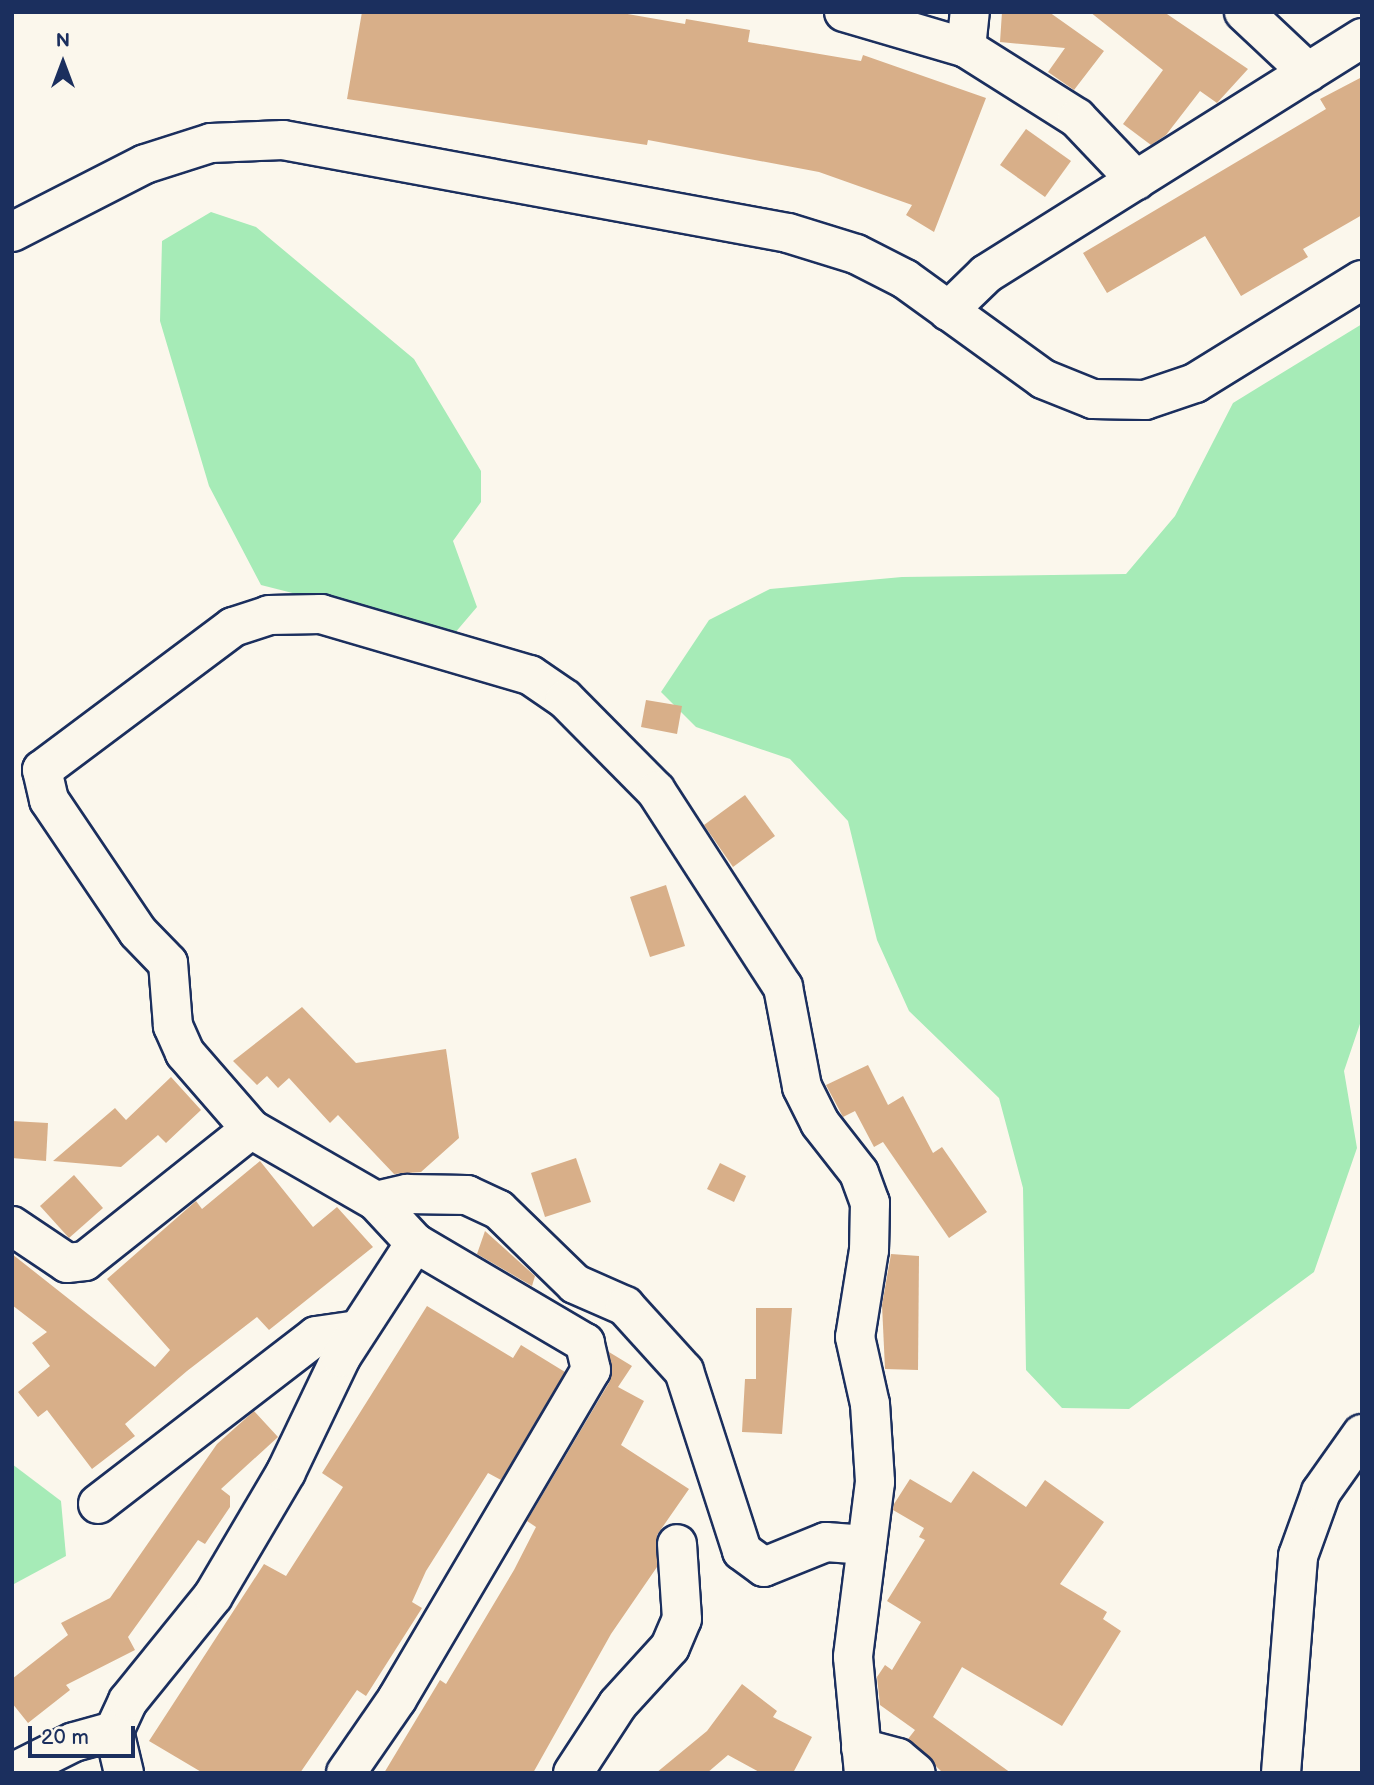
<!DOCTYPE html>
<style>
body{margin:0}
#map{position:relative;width:1374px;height:1785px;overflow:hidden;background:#fbf7ec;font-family:"Balsamiq Sans",sans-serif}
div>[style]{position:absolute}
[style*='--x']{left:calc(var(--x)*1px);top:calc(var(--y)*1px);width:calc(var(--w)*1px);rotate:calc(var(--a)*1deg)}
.green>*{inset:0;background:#a6ebb7}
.building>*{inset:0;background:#d8af89}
.roads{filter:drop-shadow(2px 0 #1b2f5e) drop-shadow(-2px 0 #1b2f5e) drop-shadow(0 2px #1b2f5e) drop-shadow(0 -2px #1b2f5e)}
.minor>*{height:38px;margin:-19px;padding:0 19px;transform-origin:19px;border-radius:19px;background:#fbf7ec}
span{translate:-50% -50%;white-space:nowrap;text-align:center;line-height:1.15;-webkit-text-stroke:6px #fbf7ec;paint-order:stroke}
.frame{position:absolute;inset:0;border:14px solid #1b2f5e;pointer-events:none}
.north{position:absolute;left:28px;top:28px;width:70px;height:70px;-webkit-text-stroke:5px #fbf7ec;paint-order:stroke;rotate:0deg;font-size:19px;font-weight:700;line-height:28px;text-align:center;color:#1b2f5e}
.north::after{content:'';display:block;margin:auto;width:24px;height:32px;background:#1b2f5e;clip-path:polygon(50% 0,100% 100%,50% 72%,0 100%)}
.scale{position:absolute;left:28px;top:1726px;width:107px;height:32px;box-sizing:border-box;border:4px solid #1b2f5e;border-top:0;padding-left:9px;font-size:21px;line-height:24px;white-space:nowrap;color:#1b2f5e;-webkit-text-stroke:5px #fbf7ec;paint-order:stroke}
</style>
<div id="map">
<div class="green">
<i style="clip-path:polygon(211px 212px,256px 227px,414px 359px,481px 471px,481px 502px,453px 541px,477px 607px,454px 634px,261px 585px,209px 486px,160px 321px,162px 241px)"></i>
<i style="clip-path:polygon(1362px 324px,1362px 1018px,1344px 1071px,1357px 1148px,1314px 1272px,1129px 1409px,1062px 1408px,1026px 1370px,1023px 1188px,999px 1098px,909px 1011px,877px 940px,848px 821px,790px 759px,696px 727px,661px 692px,709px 620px,770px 589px,902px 577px,1126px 574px,1175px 516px,1233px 403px)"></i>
<i style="clip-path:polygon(12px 1464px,61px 1501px,66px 1556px,14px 1584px)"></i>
</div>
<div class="building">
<i style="clip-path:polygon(362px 12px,616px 12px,685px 24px,686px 19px,750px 30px,748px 42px,861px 61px,863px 55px,986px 98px,934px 232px,906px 215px,912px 205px,819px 172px,648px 140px,647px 145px,347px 99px)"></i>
<i style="clip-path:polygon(1002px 12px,1049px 12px,1104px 51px,1074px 90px,1048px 72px,1065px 48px,1000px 42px)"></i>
<i style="clip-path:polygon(1090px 12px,1164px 12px,1248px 69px,1217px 103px,1200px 91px,1166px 135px,1151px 145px,1123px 124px,1163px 70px)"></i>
<i style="clip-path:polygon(1362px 77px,1362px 215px,1303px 249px,1308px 257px,1241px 296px,1205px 236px,1107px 293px,1083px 253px,1326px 109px,1320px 99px)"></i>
<i style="clip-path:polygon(1026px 129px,1071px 161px,1045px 197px,1000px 165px)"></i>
<i style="clip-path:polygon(646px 700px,682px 706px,677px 734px,641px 727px)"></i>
<i style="clip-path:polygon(745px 795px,775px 836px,733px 867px,704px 825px)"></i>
<i style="clip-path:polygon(666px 885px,685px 946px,650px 957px,630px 897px)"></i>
<i style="clip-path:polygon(302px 1007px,356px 1063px,446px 1049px,459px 1138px,421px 1172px,394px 1174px,338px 1115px,330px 1123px,289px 1078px,278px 1088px,267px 1076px,257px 1085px,233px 1061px)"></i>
<i style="clip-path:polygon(868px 1065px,888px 1105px,903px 1096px,933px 1153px,942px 1147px,987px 1212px,949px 1238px,883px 1142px,874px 1147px,855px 1111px,843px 1117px,826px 1085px)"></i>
<i style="clip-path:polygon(171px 1077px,201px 1110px,166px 1143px,158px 1135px,121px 1167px,53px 1161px,115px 1108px,126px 1120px)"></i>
<i style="clip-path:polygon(12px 1121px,48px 1123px,46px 1161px,12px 1158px)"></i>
<i style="clip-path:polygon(576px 1158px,591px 1202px,545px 1217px,531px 1173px)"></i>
<i style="clip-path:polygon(260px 1161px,313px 1227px,337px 1207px,373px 1247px,269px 1330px,257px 1317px,187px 1371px,125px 1424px,135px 1436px,92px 1469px,47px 1410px,38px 1417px,18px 1392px,50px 1366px,32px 1343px,47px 1332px,12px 1305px,12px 1254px,155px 1367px,170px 1350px,107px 1279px,196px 1201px,202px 1209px)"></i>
<i style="clip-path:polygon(720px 1163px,746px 1176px,734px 1202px,707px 1189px)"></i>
<i style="clip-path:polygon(74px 1175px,103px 1208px,69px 1238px,40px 1206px)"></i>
<i style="clip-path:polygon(485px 1231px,535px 1276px,532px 1286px,477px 1254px)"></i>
<i style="clip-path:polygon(891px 1254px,919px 1256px,918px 1370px,885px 1369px,882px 1305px)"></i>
<i style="clip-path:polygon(427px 1306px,513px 1358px,521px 1345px,565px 1372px,501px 1480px,488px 1473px,426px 1571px,412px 1602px,422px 1608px,366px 1696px,357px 1690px,300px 1773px,203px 1773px,149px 1741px,264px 1564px,286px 1576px,343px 1487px,322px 1473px)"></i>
<i style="clip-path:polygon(756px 1308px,792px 1308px,782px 1434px,742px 1432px,745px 1379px,756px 1379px)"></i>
<i style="clip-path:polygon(609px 1352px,632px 1366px,618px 1387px,644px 1401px,621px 1445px,689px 1489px,657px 1535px,657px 1567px,611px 1634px,533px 1773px,384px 1773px,440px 1680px,446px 1684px,514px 1570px,536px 1527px,527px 1521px,610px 1381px)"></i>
<i style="clip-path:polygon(254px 1411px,278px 1437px,221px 1489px,230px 1496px,230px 1507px,205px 1544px,198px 1540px,128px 1637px,135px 1650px,66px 1685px,70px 1690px,28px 1723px,12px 1703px,12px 1679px,68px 1635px,61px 1623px,110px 1598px,217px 1444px)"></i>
<i style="clip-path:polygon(973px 1471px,1026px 1507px,1045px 1480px,1104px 1522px,1060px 1584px,1107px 1612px,1103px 1619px,1121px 1631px,1062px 1726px,962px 1667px,933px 1717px,1011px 1773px,943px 1773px,908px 1739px,915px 1730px,880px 1705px,877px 1677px,885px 1665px,892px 1670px,921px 1622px,887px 1601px,925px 1540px,919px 1537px,924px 1528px,893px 1510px,894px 1504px,910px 1479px,951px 1503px)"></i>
<i style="clip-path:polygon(742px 1684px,777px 1711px,773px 1717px,812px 1737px,793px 1773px,761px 1773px,728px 1755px,707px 1773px,656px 1773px,707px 1731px)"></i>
</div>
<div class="roads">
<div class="minor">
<i style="--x:844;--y:12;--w:127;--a:16.4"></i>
<i style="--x:966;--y:48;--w:131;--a:32.2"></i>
<i style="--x:1077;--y:118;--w:86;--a:46.4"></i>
<i style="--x:1244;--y:12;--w:88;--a:43.2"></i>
<i style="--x:966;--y:48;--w:36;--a:-84"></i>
<i style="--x:12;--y:232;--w:149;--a:-27.1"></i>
<i style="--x:145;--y:164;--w:69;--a:-17.7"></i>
<i style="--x:211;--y:143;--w:72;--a:-2.4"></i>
<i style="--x:283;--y:140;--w:513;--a:10.43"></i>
<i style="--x:788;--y:233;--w:71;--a:17.2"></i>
<i style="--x:856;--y:254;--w:55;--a:27"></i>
<i style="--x:905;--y:279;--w:170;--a:35.9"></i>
<i style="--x:1043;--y:379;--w:54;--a:21.8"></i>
<i style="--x:1093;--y:399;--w:52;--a:1.1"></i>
<i style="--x:1145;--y:400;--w:53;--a:-18.8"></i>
<i style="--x:1195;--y:383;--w:196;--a:-31.7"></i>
<i style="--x:948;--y:311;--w:53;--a:-44.2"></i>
<i style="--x:986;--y:274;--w:444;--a:-32.1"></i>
<i style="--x:376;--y:1201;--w:32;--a:-13"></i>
<i style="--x:407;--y:1194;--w:60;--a:1"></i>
<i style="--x:467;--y:1195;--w:35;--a:25"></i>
<i style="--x:499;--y:1210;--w:106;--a:44.2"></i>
<i style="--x:575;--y:1284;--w:55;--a:23.7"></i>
<i style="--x:625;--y:1306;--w:88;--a:47.8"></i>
<i style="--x:684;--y:1371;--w:189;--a:72.1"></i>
<i style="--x:742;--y:1551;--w:27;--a:36"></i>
<i style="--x:764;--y:1567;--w:67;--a:-22"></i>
<i style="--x:826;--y:1542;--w:41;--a:4.2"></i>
<i style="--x:12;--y:1226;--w:66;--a:33.9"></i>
<i style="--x:67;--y:1263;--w:18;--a:-6"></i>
<i style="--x:85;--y:1261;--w:212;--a:-38.5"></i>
<i style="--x:98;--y:1504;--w:275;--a:-37.6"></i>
<i style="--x:316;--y:1336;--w:42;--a:-8.1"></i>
<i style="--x:861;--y:1748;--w:38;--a:15"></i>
<i style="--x:898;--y:1758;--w:23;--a:40"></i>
<i style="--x:12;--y:1773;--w:69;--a:-26.6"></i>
<i style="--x:74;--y:1742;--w:41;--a:-15.4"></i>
<i style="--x:124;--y:1773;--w:43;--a:-103.4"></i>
<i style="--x:114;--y:1731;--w:33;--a:-65"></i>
<i style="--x:128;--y:1701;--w:135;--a:-51"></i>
<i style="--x:213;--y:1596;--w:144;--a:-59.5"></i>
<i style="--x:286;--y:1472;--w:127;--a:-64.4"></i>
<i style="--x:341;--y:1357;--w:136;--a:-57"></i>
<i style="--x:346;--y:1773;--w:90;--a:-55.4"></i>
<i style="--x:397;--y:1699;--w:382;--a:-59.5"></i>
<i style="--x:591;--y:1370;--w:28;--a:-103"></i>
<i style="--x:585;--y:1343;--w:197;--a:-149.5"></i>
<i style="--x:415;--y:1243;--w:57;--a:-132.9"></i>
<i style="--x:376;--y:1201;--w:144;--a:-150.1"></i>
<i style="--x:251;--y:1129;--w:101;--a:-131"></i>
<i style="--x:185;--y:1053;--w:30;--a:-114"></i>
<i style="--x:173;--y:1026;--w:63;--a:-94.5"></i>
<i style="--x:168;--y:963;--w:43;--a:-134.1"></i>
<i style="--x:138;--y:932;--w:159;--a:-124"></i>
<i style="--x:49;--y:800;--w:31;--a:-103"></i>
<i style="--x:42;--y:770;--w:239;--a:-36.8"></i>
<i style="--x:233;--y:627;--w:38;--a:-18"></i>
<i style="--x:269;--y:615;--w:52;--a:-1.1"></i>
<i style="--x:321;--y:614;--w:218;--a:16.3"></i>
<i style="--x:530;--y:675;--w:42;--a:34.4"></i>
<i style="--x:565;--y:699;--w:129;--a:45.3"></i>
<i style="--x:656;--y:791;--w:234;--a:57.1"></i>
<i style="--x:783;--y:987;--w:102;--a:79.2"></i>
<i style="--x:802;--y:1087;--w:40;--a:63.4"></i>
<i style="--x:820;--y:1123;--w:63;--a:52"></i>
<i style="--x:859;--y:1173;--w:32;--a:70"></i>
<i style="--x:870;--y:1203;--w:47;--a:91.2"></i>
<i style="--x:869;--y:1250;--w:88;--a:99.1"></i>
<i style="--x:855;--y:1337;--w:69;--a:77.4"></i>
<i style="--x:870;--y:1404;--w:78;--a:86.3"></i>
<i style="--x:875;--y:1482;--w:176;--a:97.2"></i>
<i style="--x:853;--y:1657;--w:117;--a:84.6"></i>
<i style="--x:573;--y:1773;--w:82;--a:-56.9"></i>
<i style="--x:618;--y:1704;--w:77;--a:-47.6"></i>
<i style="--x:670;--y:1647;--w:30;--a:-67"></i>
<i style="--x:682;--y:1619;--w:75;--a:-93.8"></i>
<i style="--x:1281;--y:1773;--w:218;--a:-85.5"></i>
<i style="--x:1298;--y:1556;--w:68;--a:-70.2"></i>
<i style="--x:1321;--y:1492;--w:71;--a:-54.7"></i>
</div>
</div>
<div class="frame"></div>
<div class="north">N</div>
<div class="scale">20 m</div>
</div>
